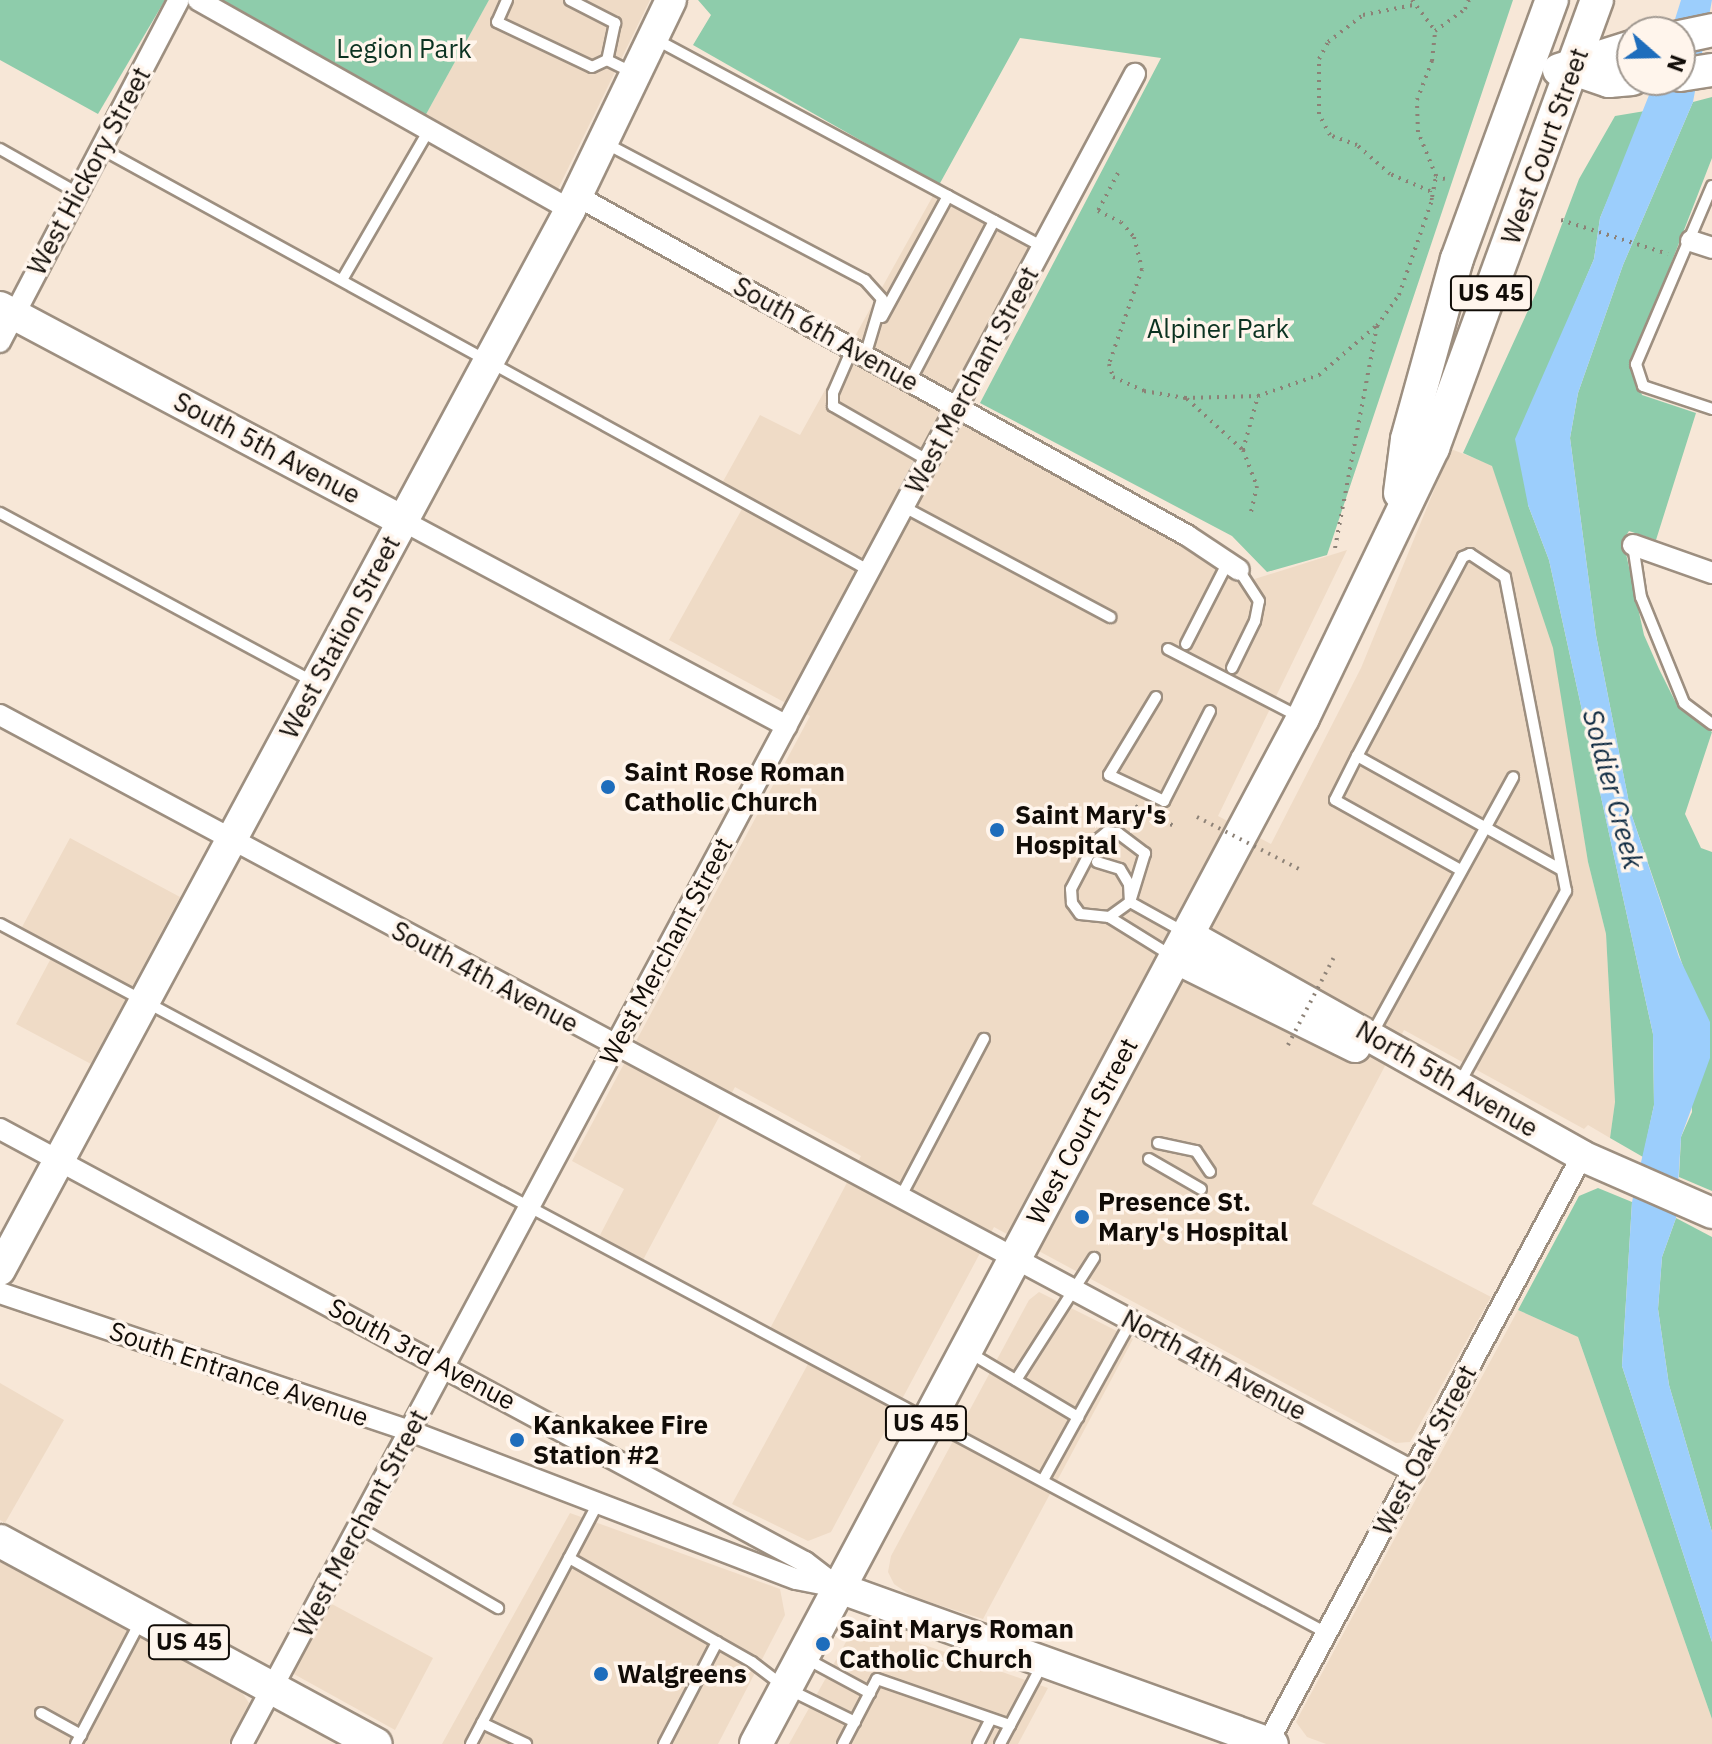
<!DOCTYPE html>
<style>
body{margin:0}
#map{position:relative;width:1712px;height:1744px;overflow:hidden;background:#f7e7d7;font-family:"IBM Plex Sans",sans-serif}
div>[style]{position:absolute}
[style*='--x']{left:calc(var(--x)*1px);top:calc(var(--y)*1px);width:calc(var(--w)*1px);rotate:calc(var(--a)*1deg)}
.built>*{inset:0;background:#efdbc6}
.green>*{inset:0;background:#8eccab}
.water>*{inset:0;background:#9ccefc}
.path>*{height:4px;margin-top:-2px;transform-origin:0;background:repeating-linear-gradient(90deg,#8c8176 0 2px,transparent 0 8px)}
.roads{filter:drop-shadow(2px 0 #9d8f80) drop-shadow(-2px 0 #9d8f80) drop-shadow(0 2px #9d8f80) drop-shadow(0 -2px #9d8f80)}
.lane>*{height:10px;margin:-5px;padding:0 5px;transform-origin:5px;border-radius:5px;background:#fff}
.street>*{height:20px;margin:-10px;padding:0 10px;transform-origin:10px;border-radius:10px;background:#fff}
.secondary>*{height:30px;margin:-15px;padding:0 15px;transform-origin:15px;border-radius:15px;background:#fff}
.primary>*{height:32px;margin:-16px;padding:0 16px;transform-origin:16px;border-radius:16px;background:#fff}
.path-bridge>*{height:4px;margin-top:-2px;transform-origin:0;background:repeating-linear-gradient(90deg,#8c8176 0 2px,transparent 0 8px)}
.dots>*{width:22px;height:22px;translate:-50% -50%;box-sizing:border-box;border:4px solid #fff5ec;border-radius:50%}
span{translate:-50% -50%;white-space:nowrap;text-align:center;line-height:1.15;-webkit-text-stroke:7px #fff5ec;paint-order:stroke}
.shield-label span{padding:2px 6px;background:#fff5ec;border:2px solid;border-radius:6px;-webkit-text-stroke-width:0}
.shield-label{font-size:24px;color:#110c07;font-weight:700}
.park-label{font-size:26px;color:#0b3221}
.street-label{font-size:26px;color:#110c07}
.poi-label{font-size:26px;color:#110c07;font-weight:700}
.left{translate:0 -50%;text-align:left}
.water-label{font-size:28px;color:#112c43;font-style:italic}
.north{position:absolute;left:1616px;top:16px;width:80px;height:80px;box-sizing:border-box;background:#fff5ec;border:2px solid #a09890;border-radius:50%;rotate:110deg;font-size:22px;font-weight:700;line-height:32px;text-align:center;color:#110c07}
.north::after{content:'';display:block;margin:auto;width:28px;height:36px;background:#1e6dbc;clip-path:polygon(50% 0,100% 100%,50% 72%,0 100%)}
</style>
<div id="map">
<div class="built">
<i style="clip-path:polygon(489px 0,650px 0,556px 193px,424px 118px)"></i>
<i style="clip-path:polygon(934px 194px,1031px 247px,940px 413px,1206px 553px,1245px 582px,1347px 550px,1218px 816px,1271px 844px,1361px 668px,1451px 449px,1492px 465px,1554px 648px,1588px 862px,1606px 934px,1615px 1102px,1610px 1138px,1588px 1125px,1584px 1129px,1404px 1030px,1312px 1204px,1491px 1297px,1410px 1442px,1396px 1443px,994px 1227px,831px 1532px,808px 1541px,732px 1504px,808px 1364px,764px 1340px,861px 1156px,735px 1087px,643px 1260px,599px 1237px,624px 1189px,572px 1161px,810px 716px,669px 640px,742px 509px,716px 494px,760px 415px,800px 435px)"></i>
<i style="clip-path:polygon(70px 838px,180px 897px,91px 1064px,16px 1024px,57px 947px,22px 927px)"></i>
<i style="clip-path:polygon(1039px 1292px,1133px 1339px,983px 1619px,913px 1597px,894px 1584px,888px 1572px,891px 1556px,1029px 1300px)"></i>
<i style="clip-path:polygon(1518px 1310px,1578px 1337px,1712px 1719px,1712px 1744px,1326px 1744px,1307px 1737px,1296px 1722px,1301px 1712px)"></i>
<i style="clip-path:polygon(0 1383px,64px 1420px,5px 1523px,0 1520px)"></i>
<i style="clip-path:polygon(570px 1513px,780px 1589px,785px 1615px,718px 1744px,442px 1744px)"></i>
<i style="clip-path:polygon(0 1561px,241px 1691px,249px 1703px,229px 1744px,0 1744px)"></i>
<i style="clip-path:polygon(328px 1602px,433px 1658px,395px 1730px,292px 1673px)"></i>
<i style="clip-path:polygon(856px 1624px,867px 1625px,1048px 1688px,1018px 1744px,789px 1744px)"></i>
</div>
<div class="green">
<i style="clip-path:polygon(0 0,165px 0,98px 114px,0 60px)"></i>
<i style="clip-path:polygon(214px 0,489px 0,424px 118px)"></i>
<i style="clip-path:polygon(698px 0,1513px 0,1327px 555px,1267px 572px,1232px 536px,980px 403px,1161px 58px,1020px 38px,939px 185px,693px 45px,711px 15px)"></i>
<i style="clip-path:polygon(1712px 97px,1712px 158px,1632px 364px,1642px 395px,1696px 413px,1656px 540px,1629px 531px,1623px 540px,1644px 635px,1659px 669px,1675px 701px,1712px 732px,1685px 814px,1701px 848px,1712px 852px,1712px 1191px,1679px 1177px,1681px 1137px,1692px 1112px,1690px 987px,1631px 813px,1596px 635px,1570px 438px,1578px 393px,1623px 265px,1693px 102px)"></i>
<i style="clip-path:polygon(1645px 111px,1600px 218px,1594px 259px,1571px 313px,1528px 505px,1549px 560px,1653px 1034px,1654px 1105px,1643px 1157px,1610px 1138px,1615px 1102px,1606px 934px,1588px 862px,1553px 648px,1492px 466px,1463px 453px,1536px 293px,1579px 179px,1615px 116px)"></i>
<i style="clip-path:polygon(1598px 1188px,1632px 1202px,1622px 1366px,1712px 1642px,1712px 1719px,1578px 1337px,1518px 1310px,1579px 1196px)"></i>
<i style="clip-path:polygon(1676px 1218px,1712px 1237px,1712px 1532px,1669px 1385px,1658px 1309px,1662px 1257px)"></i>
</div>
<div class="water">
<i style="clip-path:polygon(1681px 0,1712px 0,1693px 102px,1623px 265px,1578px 393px,1570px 438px,1596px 635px,1631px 813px,1679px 957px,1710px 1022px,1710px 1058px,1681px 1137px,1676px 1218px,1662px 1257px,1658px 1309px,1669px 1385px,1712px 1532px,1712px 1642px,1622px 1366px,1632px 1202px,1654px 1105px,1653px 1034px,1549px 560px,1528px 505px,1515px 439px,1594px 259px,1600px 218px,1655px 80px,1680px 80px,1680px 32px,1671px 32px)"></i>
</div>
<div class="path">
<i style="--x:1412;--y:0;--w:39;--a:53"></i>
<i style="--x:1118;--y:173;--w:43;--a:117.8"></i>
<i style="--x:1098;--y:211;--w:25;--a:26"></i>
<i style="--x:1121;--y:222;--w:20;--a:49"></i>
<i style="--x:1134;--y:237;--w:33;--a:76"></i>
<i style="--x:1142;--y:269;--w:101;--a:109.2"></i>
<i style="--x:1109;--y:364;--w:14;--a:73"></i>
<i style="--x:1113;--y:377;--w:34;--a:24"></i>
<i style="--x:1144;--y:391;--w:42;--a:9.7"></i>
<i style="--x:1185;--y:398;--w:73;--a:-1.6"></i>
<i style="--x:1258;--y:396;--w:65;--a:-19"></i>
<i style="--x:1319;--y:375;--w:74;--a:-40.6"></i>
<i style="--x:1445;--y:179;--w:9;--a:-162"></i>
<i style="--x:1436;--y:176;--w:48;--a:-112.2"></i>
<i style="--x:1418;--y:132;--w:32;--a:-92"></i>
<i style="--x:1417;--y:100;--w:42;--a:-69"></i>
<i style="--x:1432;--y:61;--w:30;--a:-84"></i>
<i style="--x:1435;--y:31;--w:37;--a:-36"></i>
<i style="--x:1465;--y:9;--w:10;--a:-66"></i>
<i style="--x:1432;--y:197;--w:21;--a:-79"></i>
<i style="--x:1561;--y:220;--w:112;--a:17.6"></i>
<i style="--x:1187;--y:399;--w:76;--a:42.3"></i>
<i style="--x:1243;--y:450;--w:39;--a:69"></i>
<i style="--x:1257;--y:486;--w:27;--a:103"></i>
<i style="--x:1243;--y:450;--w:56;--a:-74.5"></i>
<i style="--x:1335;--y:548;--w:226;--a:-79.3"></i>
<i style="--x:1377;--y:326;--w:38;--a:-55"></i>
<i style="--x:1399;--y:295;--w:101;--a:-70.8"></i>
<i style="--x:1432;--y:200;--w:9;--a:-103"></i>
<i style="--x:1430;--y:191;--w:43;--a:-157"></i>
<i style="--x:1390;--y:174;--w:44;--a:-138.7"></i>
<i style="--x:1357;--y:145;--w:29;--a:-160"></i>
<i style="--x:1330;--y:135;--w:24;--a:-118"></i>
<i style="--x:1319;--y:114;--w:55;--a:-90"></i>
<i style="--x:1319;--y:59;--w:19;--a:-62"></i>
<i style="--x:1328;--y:42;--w:44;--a:-37.6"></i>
<i style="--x:1363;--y:15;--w:51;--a:-11.3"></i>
<i style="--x:1135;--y:806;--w:42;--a:27.2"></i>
</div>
<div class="roads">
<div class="lane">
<i style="--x:507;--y:0;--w:24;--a:114"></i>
<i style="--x:497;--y:22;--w:105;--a:25.3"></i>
<i style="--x:592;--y:67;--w:17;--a:-25"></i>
<i style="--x:570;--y:0;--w:51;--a:27.1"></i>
<i style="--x:615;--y:23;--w:38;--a:102"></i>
<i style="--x:657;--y:40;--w:438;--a:28.2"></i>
<i style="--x:607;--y:60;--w:30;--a:26"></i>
<i style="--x:605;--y:143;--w:294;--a:27.8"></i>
<i style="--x:865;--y:280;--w:25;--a:48"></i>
<i style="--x:882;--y:299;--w:59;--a:106.6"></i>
<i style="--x:100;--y:148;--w:879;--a:28.78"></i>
<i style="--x:0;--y:149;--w:87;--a:29.5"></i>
<i style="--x:1712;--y:186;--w:194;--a:113.1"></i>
<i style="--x:1636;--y:364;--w:23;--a:72"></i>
<i style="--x:1643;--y:386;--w:73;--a:18.4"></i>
<i style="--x:342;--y:280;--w:173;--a:-59.9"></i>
<i style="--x:882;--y:317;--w:138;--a:-61.4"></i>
<i style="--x:852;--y:349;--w:48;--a:113.4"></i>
<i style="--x:833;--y:393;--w:13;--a:90"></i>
<i style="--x:833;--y:406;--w:111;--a:29.8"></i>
<i style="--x:910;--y:381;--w:181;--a:-62.3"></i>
<i style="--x:904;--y:507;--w:234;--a:28.1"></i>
<i style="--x:0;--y:513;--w:357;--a:28.3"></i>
<i style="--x:1633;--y:545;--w:53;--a:81.3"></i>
<i style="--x:1641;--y:597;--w:114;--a:67.9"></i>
<i style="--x:1684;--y:703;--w:35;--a:37"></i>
<i style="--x:1186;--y:644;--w:92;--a:-62.9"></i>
<i style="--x:1168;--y:649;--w:146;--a:27.3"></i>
<i style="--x:1232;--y:668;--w:52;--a:-63.9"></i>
<i style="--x:1255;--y:621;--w:20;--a:-79"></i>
<i style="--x:1259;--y:601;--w:37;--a:-123"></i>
<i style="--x:1156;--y:697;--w:91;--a:121.1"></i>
<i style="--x:1109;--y:775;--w:61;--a:25.3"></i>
<i style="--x:1164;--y:801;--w:101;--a:-62.9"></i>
<i style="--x:1357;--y:756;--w:49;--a:116.6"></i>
<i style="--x:1335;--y:800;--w:144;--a:29.1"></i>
<i style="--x:1097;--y:862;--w:24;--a:17"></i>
<i style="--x:1120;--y:869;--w:17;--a:59"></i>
<i style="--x:1129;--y:884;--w:18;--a:87"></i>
<i style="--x:1130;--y:902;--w:26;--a:144"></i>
<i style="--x:1109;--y:917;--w:29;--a:-174"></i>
<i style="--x:1080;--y:914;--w:14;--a:-126"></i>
<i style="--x:1072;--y:903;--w:14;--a:-94"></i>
<i style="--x:1071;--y:889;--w:54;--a:-62.5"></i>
<i style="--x:1096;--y:841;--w:14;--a:-39"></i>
<i style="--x:1107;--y:832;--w:11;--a:5"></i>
<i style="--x:1118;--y:833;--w:34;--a:37"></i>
<i style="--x:1145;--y:853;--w:51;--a:107"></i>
<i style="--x:1130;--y:902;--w:64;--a:29"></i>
<i style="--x:1109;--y:917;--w:74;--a:31.8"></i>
<i style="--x:0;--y:924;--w:1505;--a:28.12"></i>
<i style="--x:1372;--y:1034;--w:293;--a:-61.2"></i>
<i style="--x:1459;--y:1084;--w:221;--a:-61"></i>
<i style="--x:1566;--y:891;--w:320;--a:-101"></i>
<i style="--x:1505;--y:577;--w:42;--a:-146.7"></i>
<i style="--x:1470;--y:554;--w:8;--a:157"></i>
<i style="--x:1463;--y:557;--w:225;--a:118"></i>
<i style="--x:1357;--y:756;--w:232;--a:29.1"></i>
<i style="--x:1158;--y:1143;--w:39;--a:12"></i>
<i style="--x:1196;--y:1151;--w:25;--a:56"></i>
<i style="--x:1149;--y:1159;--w:60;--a:30"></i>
<i style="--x:900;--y:1198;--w:180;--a:-62.2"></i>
<i style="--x:970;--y:1353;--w:126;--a:30.7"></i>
<i style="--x:1016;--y:1380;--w:145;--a:-57.4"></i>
<i style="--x:1043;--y:1480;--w:182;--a:-61"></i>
<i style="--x:358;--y:1527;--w:162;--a:30.1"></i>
<i style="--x:569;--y:1558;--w:210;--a:29.6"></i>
<i style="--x:752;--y:1662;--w:43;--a:37.4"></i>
<i style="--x:786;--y:1688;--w:77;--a:26.2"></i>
<i style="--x:805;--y:1658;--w:74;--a:28.3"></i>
<i style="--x:41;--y:1713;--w:46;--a:28.8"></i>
<i style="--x:482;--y:1723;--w:49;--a:25.5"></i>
<i style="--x:76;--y:1744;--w:138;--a:-62.3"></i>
<i style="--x:471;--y:1744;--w:272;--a:-62.2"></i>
<i style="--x:664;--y:1744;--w:115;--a:-62.5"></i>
<i style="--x:843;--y:1744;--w:73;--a:-62.4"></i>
<i style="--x:877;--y:1679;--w:141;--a:19.1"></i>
<i style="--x:978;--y:1744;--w:28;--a:-63"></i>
<i style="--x:1000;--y:1744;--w:89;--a:-62"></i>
</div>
<div class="street">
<i style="--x:198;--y:0;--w:427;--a:29.4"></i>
<i style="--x:577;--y:196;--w:699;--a:29.09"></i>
<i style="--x:1188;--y:536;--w:61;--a:33.7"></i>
<i style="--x:1691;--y:241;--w:22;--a:18"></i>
<i style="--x:0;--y:342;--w:386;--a:-62.4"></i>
<i style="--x:403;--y:521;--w:435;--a:28.1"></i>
<i style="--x:1633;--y:545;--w:84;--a:19.5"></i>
<i style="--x:0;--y:715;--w:1604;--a:28.16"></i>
<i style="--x:0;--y:1129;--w:914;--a:28.28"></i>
<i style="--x:805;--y:1562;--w:43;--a:37.4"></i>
<i style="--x:0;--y:1293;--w:433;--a:18.6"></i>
<i style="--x:410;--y:1431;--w:413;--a:21"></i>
<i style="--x:796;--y:1579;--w:36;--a:11"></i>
<i style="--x:242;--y:1744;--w:1894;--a:-61.87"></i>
<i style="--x:1267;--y:1744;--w:667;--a:-61.82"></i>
</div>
<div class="secondary">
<i style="--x:0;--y:307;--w:456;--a:28"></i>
<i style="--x:1187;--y:934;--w:453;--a:29.3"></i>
<i style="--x:1582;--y:1156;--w:142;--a:23.7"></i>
<i style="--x:1175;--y:958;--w:201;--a:26.3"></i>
<i style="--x:0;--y:1270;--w:1204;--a:-61.73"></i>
<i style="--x:570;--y:210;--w:233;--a:-64.3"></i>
<i style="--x:839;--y:1588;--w:461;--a:19.8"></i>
</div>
<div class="primary">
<i style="--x:1680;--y:37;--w:33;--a:-12"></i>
<i style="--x:1574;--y:69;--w:37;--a:19"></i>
<i style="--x:1609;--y:81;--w:23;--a:-5"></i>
<i style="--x:1559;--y:70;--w:77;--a:-17.5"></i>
<i style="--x:1680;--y:75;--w:32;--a:-9"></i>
<i style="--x:1400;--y:493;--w:54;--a:-82.6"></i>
<i style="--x:1407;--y:439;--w:187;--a:-74.5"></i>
<i style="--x:1457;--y:259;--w:276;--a:-69.9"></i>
<i style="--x:0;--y:1541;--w:427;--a:28.4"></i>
<i style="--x:756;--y:1744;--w:1163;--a:-61.94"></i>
<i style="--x:1303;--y:718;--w:300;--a:-64.3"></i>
<i style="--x:1433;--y:448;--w:477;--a:-69.9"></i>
</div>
</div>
<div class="path-bridge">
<i style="--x:1197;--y:817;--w:114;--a:27"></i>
<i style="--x:1288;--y:1045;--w:102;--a:-62.4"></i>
</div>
<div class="dots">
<i style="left:608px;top:787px;background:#1e6dbc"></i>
<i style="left:997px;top:830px;background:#1e6dbc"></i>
<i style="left:1082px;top:1217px;background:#1e6dbc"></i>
<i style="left:517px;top:1440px;background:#1e6dbc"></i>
<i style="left:823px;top:1644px;background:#1e6dbc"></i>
<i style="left:601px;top:1674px;background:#1e6dbc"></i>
</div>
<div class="shield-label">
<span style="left:1491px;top:293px">US 45</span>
<span style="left:926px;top:1423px">US 45</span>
<span style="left:189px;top:1642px">US 45</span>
</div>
<div class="park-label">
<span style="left:404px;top:49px">Legion Park</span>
<span style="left:1218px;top:329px">Alpiner Park</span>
</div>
<div class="street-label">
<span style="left:1545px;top:146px;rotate:-70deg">West Court Street</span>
<span style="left:89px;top:171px;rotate:-62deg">West Hickory Street</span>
<span style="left:826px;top:334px;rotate:29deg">South 6th Avenue</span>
<span style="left:972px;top:380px;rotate:-62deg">West Merchant Street</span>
<span style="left:267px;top:448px;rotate:28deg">South 5th Avenue</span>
<span style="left:340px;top:637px;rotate:-62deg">West Station Street</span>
<span style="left:666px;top:951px;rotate:-62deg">West Merchant Street</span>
<span style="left:485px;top:977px;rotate:28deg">South 4th Avenue</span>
<span style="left:1447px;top:1079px;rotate:30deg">North 5th Avenue</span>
<span style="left:1082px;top:1131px;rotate:-62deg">West Court Street</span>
<span style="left:422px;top:1354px;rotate:28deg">South 3rd Avenue</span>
<span style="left:1214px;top:1365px;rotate:28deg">North 4th Avenue</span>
<span style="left:239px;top:1374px;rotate:19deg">South Entrance Avenue</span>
<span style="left:1425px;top:1450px;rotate:-62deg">West Oak Street</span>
<span style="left:361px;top:1523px;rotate:-62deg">West Merchant Street</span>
</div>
<div class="poi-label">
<span class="left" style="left:624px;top:787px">Saint Rose Roman<br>Catholic Church</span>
<span class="left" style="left:1015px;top:830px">Saint Mary's<br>Hospital</span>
<span class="left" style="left:1098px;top:1217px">Presence St.<br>Mary's Hospital</span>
<span class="left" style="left:533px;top:1440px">Kankakee Fire<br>Station #2</span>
<span class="left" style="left:839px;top:1644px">Saint Marys Roman<br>Catholic Church</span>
<span class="left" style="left:617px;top:1674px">Walgreens</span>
</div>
<div class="water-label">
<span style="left:1613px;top:789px;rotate:75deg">Soldier Creek</span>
</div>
<div class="north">N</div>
</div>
